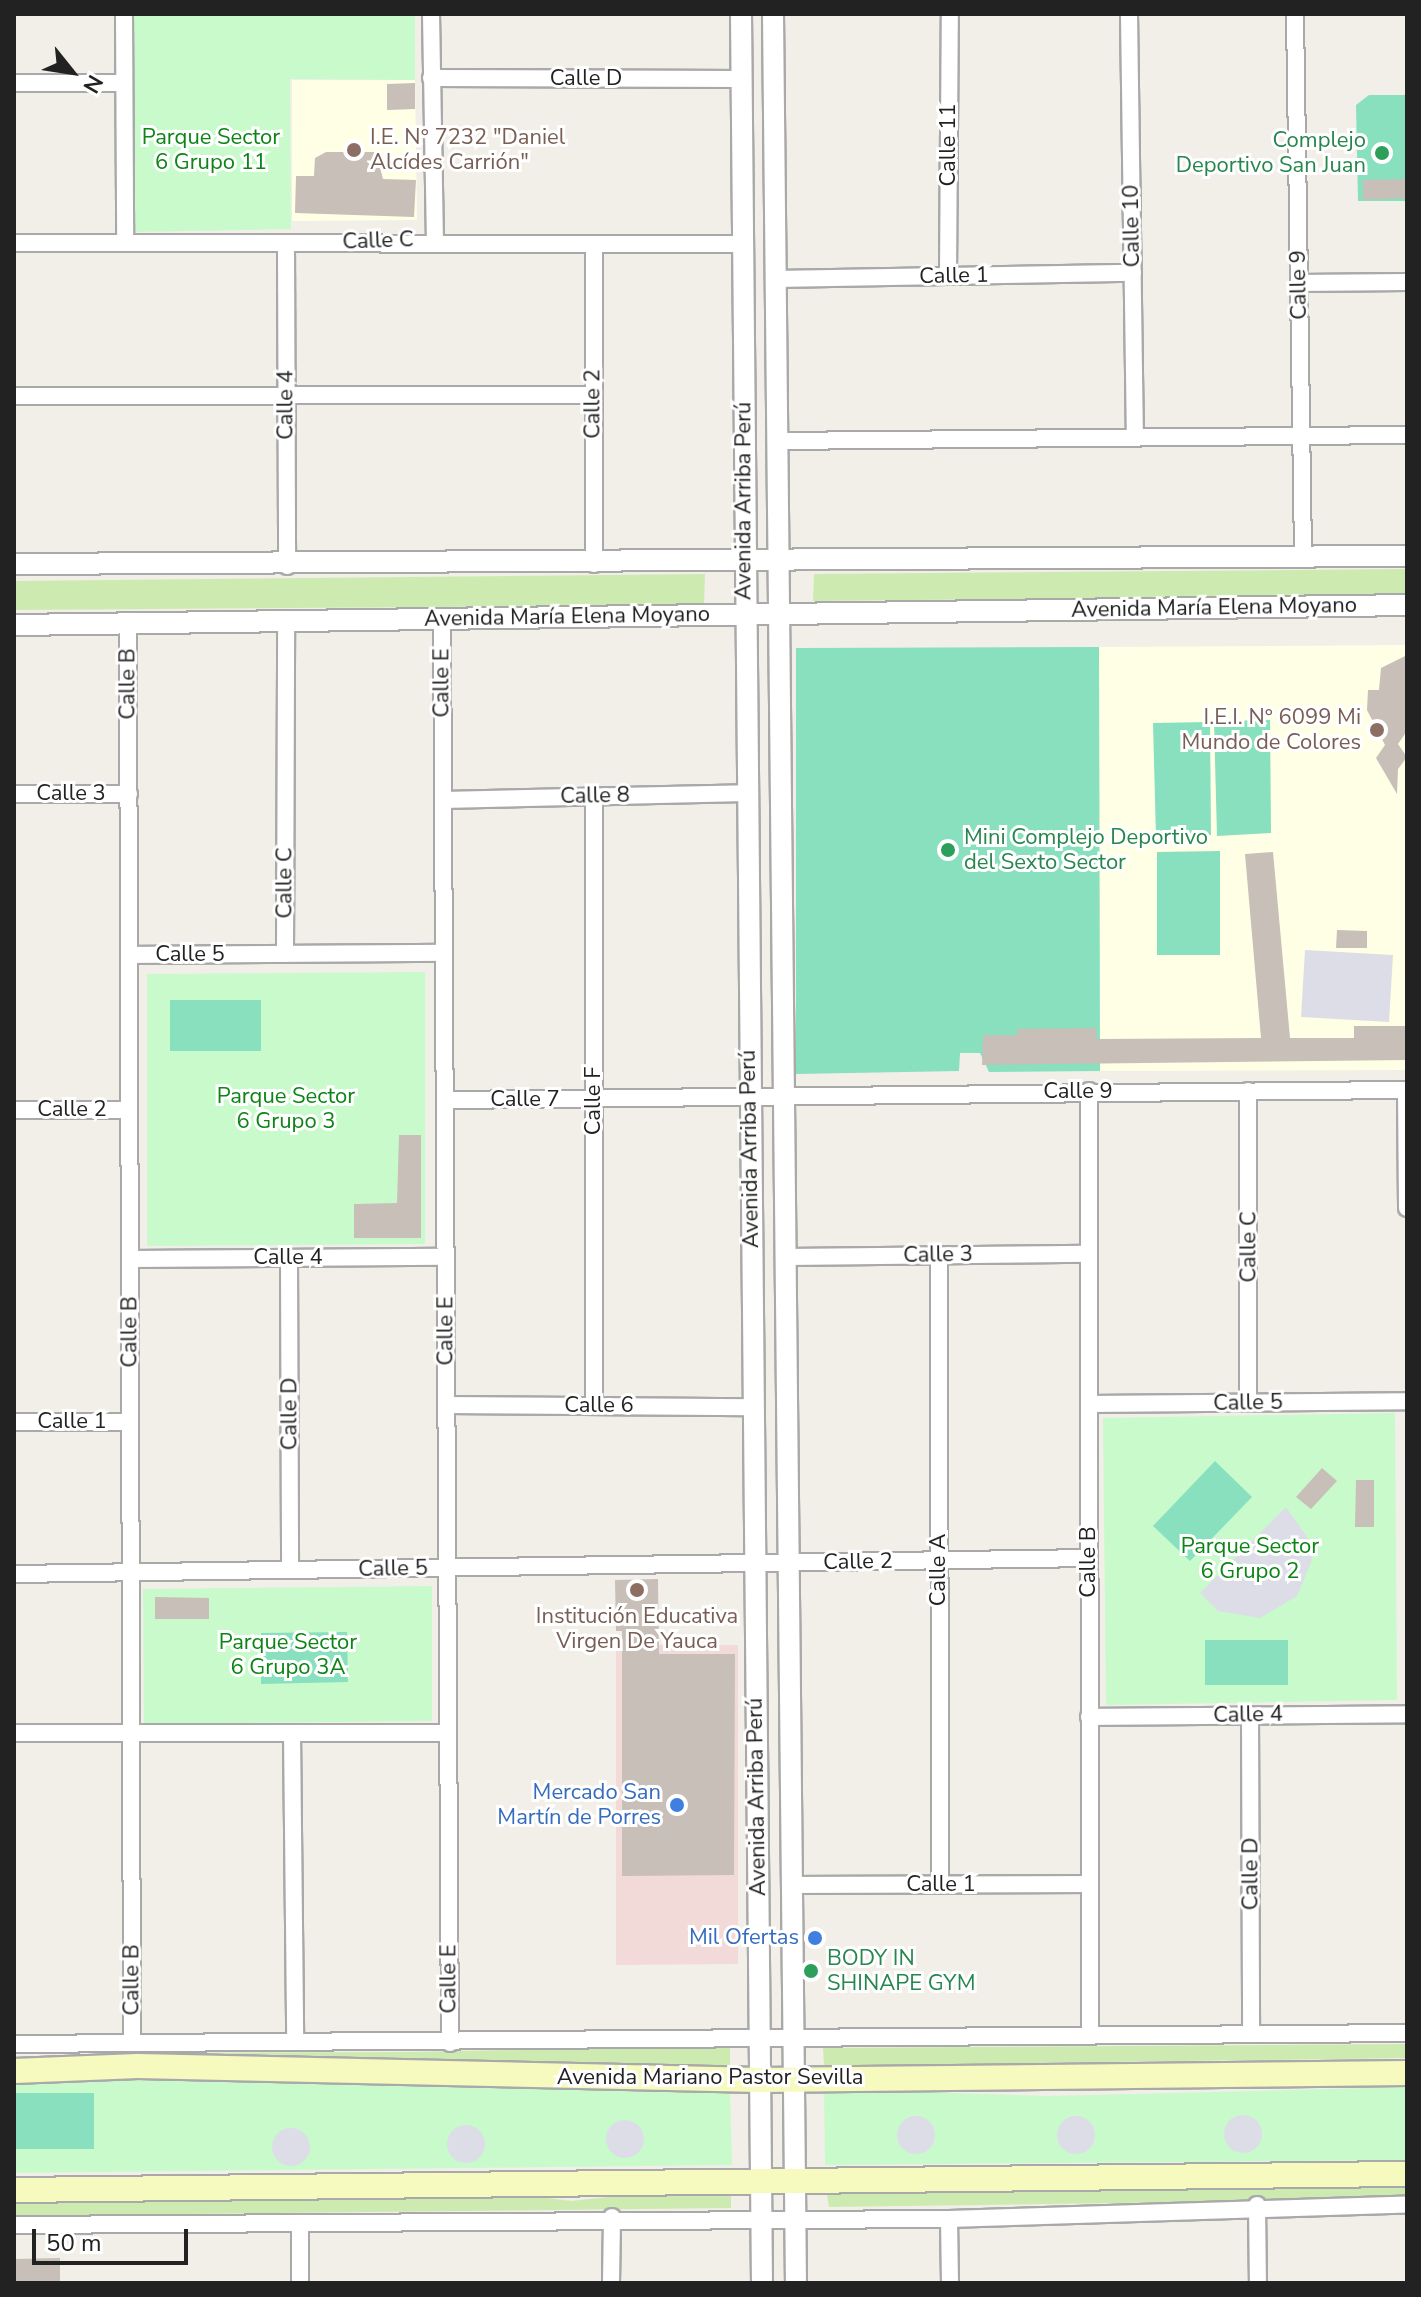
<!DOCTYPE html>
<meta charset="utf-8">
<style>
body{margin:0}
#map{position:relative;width:1421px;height:2297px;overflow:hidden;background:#f2efe9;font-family:"Nunito Sans",sans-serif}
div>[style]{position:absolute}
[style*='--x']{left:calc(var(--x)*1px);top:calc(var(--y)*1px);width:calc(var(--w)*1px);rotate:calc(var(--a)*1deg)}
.commercial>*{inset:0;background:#f2dad9}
.education>*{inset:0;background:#ffffe5}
.grass>*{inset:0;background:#cdebb0}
.park>*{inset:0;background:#c8facc}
.pitch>*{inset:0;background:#88e0be}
.plaza>*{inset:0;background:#dddde8}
.round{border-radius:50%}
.building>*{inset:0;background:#c7bfb8}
.roads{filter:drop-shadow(2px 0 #a9a9a9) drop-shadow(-2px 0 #a9a9a9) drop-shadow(0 2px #a9a9a9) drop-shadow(0 -2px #a9a9a9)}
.minor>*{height:16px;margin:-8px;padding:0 8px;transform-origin:8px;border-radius:8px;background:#fff}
.tertiary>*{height:20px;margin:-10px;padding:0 10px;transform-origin:10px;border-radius:10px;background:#fff}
.secondary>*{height:24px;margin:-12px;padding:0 12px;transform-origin:12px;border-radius:12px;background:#f7fabf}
.dots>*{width:22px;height:22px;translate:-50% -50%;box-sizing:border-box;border:4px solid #fff;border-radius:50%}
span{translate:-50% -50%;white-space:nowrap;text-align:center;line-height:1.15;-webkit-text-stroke:6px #fff;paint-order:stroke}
.street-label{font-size:22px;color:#222}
.park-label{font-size:22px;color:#0c8416}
.education-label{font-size:22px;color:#785e54}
.left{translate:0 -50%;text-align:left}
.right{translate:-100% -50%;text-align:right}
.leisure-label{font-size:22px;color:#27864d}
.shop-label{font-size:22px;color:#366cbe}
.frame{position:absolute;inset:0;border:16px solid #222;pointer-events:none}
.north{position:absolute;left:32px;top:32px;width:80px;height:80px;-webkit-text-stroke:6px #fff;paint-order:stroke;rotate:120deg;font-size:22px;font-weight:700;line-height:32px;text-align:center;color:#222}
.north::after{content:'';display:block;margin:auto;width:28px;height:36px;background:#222;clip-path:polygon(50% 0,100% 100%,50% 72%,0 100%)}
.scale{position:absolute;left:32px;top:2229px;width:156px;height:36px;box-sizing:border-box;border:4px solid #222;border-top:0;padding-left:10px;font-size:24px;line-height:28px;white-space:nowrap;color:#222;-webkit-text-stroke:6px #fff;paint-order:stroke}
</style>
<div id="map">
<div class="commercial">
<i style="clip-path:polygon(616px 1645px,738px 1645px,738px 1964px,616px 1965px)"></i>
</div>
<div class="education">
<i style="clip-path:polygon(292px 80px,415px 80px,417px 220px,292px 221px)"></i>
<i style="clip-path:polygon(1407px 645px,1407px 1070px,1100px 1071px,1099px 647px)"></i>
</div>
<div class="grass">
<i style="clip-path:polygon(1407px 569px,1407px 595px,813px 601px,814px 574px)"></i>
<i style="clip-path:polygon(705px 574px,704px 605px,14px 610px,14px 581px)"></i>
<i style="clip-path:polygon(1407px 2044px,1407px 2058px,824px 2066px,823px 2048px)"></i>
<i style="clip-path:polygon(730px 2046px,730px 2068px,111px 2053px,408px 2052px)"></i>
<i style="clip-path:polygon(1407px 2183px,1407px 2199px,829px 2207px,826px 2189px)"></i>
<i style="clip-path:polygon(672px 2190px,731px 2190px,731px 2208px,14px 2216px,14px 2198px,509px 2193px,571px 2201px)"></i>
</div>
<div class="park">
<i style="clip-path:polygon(133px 14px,415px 14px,415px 80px,290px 79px,291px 229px,131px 232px)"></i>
<i style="clip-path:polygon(425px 972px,425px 1244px,147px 1246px,147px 974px)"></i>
<i style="clip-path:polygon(1395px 1413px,1397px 1700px,1106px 1705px,1103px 1418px)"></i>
<i style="clip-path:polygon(432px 1586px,432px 1721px,144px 1724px,143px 1589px)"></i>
<i style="clip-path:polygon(136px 2076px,730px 2093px,732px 2165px,14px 2173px,14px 2079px)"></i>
<i style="clip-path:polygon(1407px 2087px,1407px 2160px,825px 2165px,824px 2089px,1048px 2096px)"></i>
</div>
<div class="pitch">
<i style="clip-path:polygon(1369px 95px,1407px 95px,1407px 201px,1358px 201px,1356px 105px)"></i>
<i style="clip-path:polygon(1099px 647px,1100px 1071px,989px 1072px,980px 1053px,960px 1053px,959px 1071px,796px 1074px,796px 648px)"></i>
<i style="clip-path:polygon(1270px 720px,1271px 833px,1217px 836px,1214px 721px)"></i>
<i style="clip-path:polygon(1210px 722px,1211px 835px,1156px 837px,1153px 723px)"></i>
<i style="clip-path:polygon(1220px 851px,1220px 955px,1157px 955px,1157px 852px)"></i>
<i style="clip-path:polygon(170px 1000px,261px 1000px,261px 1051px,170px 1051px)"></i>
<i style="clip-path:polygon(1215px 1461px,1252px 1497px,1190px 1561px,1153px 1526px)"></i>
<i style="clip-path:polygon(347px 1632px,348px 1682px,261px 1684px,261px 1633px)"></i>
<i style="clip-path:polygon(1205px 1640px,1288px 1640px,1288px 1685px,1205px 1685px)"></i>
<i style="clip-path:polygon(14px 2093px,94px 2093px,94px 2149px,14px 2149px)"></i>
</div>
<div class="plaza">
<i style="clip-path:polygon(1305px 950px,1393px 955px,1389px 1022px,1301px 1017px)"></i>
<i style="clip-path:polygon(1286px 1507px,1310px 1541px,1312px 1560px,1297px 1596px,1260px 1618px,1218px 1611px,1200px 1593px)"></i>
<i class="round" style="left:1224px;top:2115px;width:38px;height:38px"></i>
<i class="round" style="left:1057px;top:2116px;width:38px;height:38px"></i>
<i class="round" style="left:897px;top:2116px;width:38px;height:38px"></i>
<i class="round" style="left:606px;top:2120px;width:38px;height:38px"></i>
<i class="round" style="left:447px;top:2125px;width:38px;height:38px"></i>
<i class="round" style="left:272px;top:2128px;width:38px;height:38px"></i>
</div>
<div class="building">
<i style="clip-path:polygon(415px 83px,415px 109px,387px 110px,387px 84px)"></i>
<i style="clip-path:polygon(326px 152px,376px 152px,383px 179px,416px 180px,414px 217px,295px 213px,296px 176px,314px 176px,315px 158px)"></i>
<i style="clip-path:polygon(1407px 179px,1407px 198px,1363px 200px,1363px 180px)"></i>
<i style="clip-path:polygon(1407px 655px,1407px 731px,1398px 744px,1407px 757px,1398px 769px,1397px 794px,1376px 758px,1385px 745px,1367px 710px,1368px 690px,1379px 690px,1381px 668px)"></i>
<i style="clip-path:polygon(1273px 852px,1290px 1038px,1354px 1038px,1354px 1026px,1407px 1026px,1407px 1060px,982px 1065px,983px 1035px,1017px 1035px,1017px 1029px,1096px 1028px,1097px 1039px,1261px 1038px,1245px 854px)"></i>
<i style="clip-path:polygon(1337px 930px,1367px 931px,1367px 948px,1336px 948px)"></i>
<i style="clip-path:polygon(399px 1135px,421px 1135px,421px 1238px,354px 1238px,354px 1204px,397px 1203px)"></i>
<i style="clip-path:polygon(1322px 1468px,1337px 1481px,1311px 1509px,1296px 1497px)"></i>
<i style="clip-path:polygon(1356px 1480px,1374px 1480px,1374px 1527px,1355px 1527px)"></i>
<i style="clip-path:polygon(658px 1579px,659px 1654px,735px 1654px,734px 1875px,622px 1876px,622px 1631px,616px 1631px,615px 1580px)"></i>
<i style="clip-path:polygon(155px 1597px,209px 1598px,209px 1619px,155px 1619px)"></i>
<i style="clip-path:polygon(60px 2258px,60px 2283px,14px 2283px,14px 2259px)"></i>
</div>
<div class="roads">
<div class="minor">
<i style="--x:124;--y:14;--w:229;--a:89.7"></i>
<i style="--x:431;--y:14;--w:225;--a:89"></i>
<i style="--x:1129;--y:14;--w:423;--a:89.2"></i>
<i style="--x:1295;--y:14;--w:542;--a:89.15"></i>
<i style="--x:431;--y:78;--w:310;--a:0.2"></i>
<i style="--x:14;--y:83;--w:110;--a:0"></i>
<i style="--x:14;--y:243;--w:729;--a:0.08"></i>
<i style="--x:286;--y:245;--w:321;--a:89.8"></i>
<i style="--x:948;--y:276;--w:262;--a:-89.6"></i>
<i style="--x:775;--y:279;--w:358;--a:-1"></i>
<i style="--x:1299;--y:283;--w:108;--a:-0.5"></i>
<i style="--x:14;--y:396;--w:579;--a:-0.1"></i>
<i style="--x:777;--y:441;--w:630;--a:-0.55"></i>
<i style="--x:594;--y:564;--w:320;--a:-90"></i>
<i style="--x:442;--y:619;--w:1424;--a:89.68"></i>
<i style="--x:128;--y:623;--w:1417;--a:89.84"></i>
<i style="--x:14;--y:794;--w:115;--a:0"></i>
<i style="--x:594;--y:796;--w:610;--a:90"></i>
<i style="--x:443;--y:800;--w:303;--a:-1.3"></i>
<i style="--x:285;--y:954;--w:333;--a:-89.8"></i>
<i style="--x:129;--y:955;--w:315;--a:-0.4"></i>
<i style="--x:1406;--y:1090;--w:118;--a:89.5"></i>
<i style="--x:1089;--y:1091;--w:942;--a:89.94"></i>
<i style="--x:1248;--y:1091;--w:312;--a:90"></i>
<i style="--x:445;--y:1100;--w:962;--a:-0.6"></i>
<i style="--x:14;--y:1110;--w:115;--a:0"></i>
<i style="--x:939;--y:1255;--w:630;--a:89.91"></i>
<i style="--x:787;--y:1257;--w:302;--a:-0.6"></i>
<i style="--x:289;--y:1258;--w:312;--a:89.8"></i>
<i style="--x:130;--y:1259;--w:315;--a:-0.4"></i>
<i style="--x:1089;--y:1404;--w:318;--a:-0.5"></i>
<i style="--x:446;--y:1405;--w:307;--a:0.4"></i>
<i style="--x:14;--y:1422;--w:116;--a:0"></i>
<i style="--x:14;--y:1574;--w:1075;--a:-0.85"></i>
<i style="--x:1250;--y:1715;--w:318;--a:89.8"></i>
<i style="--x:1089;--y:1717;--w:318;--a:-0.5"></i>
<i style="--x:14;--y:1733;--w:434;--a:0"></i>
<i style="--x:292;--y:1733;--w:309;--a:89.4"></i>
<i style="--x:792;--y:1885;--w:297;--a:-0.2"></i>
<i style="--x:14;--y:2044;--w:1393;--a:-0.45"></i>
<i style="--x:1257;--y:2205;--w:78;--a:89.3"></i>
<i style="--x:949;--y:2219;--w:64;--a:89.1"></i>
<i style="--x:300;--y:2224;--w:59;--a:90"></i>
<i style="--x:14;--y:2225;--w:935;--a:-0.37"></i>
<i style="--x:949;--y:2219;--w:458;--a:-1.8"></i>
<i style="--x:611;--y:2283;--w:66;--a:-89.1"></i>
</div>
<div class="tertiary">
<i style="--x:741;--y:14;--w:2269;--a:89.47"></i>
<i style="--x:773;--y:14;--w:2269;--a:89.42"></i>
<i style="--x:14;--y:564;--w:1393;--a:-0.33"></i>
<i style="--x:14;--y:625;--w:1393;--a:-0.82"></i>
</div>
<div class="secondary">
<i style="--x:14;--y:2071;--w:124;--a:-2.3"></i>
<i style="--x:138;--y:2066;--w:622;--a:1.29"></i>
<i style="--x:760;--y:2080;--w:647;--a:-0.62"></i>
<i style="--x:14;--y:2190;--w:1393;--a:-0.66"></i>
</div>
</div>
<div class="dots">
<i style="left:354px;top:150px;background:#8d6e63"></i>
<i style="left:1382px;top:153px;background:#2e9e5b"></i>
<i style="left:1377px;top:730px;background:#8d6e63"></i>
<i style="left:948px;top:850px;background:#2e9e5b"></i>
<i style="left:637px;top:1590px;background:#8d6e63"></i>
<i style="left:677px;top:1805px;background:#3f7fe0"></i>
<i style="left:815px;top:1938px;background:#3f7fe0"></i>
<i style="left:811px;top:1971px;background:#2e9e5b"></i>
</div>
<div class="street-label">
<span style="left:586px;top:79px">Calle D</span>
<span style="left:949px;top:145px;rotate:-90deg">Calle 11</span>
<span style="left:1132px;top:226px;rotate:-91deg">Calle 10</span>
<span style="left:378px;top:241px;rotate:-2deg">Calle C</span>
<span style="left:954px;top:276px;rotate:-1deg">Calle 1</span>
<span style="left:1299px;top:285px;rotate:-91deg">Calle 9</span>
<span style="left:593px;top:404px;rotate:-90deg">Calle 2</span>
<span style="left:286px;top:405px;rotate:-90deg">Calle 4</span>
<span style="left:744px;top:501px;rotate:-90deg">Avenida Arriba Perú</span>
<span style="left:1214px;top:608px;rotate:-1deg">Avenida María Elena Moyano</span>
<span style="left:567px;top:617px;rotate:-1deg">Avenida María Elena Moyano</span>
<span style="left:442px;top:683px;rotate:-90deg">Calle E</span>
<span style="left:128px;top:684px;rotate:-90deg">Calle B</span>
<span style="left:71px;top:794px">Calle 3</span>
<span style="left:595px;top:796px;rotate:-1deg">Calle 8</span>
<span style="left:285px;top:883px;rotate:-90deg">Calle C</span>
<span style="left:190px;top:955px">Calle 5</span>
<span style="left:1078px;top:1092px">Calle 9</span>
<span style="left:525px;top:1100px">Calle 7</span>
<span style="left:594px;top:1101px;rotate:-90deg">Calle F</span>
<span style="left:72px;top:1110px">Calle 2</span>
<span style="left:750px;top:1149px;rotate:-91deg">Avenida Arriba Perú</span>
<span style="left:1249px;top:1247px;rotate:-90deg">Calle C</span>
<span style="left:938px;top:1255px;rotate:-1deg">Calle 3</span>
<span style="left:288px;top:1258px">Calle 4</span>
<span style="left:446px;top:1331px;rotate:-90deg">Calle E</span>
<span style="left:130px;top:1332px;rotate:-90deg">Calle B</span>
<span style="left:1248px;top:1403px;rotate:-1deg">Calle 5</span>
<span style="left:599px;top:1406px">Calle 6</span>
<span style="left:290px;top:1414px;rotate:-90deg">Calle D</span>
<span style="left:72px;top:1422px">Calle 1</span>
<span style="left:858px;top:1562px;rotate:-1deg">Calle 2</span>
<span style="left:1089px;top:1562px;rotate:-90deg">Calle B</span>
<span style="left:393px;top:1569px;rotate:-1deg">Calle 5</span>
<span style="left:939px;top:1570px;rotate:-90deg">Calle A</span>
<span style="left:1248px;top:1715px;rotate:-1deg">Calle 4</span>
<span style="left:757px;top:1797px;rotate:-91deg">Avenida Arriba Perú</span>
<span style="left:1251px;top:1874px;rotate:-90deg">Calle D</span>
<span style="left:941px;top:1885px">Calle 1</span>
<span style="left:449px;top:1979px;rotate:-90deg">Calle E</span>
<span style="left:132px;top:1980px;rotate:-90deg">Calle B</span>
<span style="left:710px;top:2078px">Avenida Mariano Pastor Sevilla</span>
</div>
<div class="park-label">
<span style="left:211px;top:150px">Parque Sector<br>6 Grupo 11</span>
<span style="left:286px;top:1109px">Parque Sector<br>6 Grupo 3</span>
<span style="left:1250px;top:1559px">Parque Sector<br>6 Grupo 2</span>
<span style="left:288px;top:1655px">Parque Sector<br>6 Grupo 3A</span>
</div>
<div class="education-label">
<span class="left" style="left:370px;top:150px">I.E. N° 7232 "Daniel<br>Alcídes Carrión"</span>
<span class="right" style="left:1361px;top:730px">I.E.I. N° 6099 Mi<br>Mundo de Colores</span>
<span style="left:637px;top:1629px">Institución Educativa<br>Virgen De Yauca</span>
</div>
<div class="leisure-label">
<span class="right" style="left:1366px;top:153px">Complejo<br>Deportivo San Juan</span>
<span class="left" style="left:964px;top:850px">Mini Complejo Deportivo<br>del Sexto Sector</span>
<span class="left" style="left:827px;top:1971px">BODY IN<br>SHINAPE GYM</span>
</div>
<div class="shop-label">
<span class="right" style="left:661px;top:1805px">Mercado San<br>Martín de Porres</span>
<span class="right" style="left:799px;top:1938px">Mil Ofertas</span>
</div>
<div class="frame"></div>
<div class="north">N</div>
<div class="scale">50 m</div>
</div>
